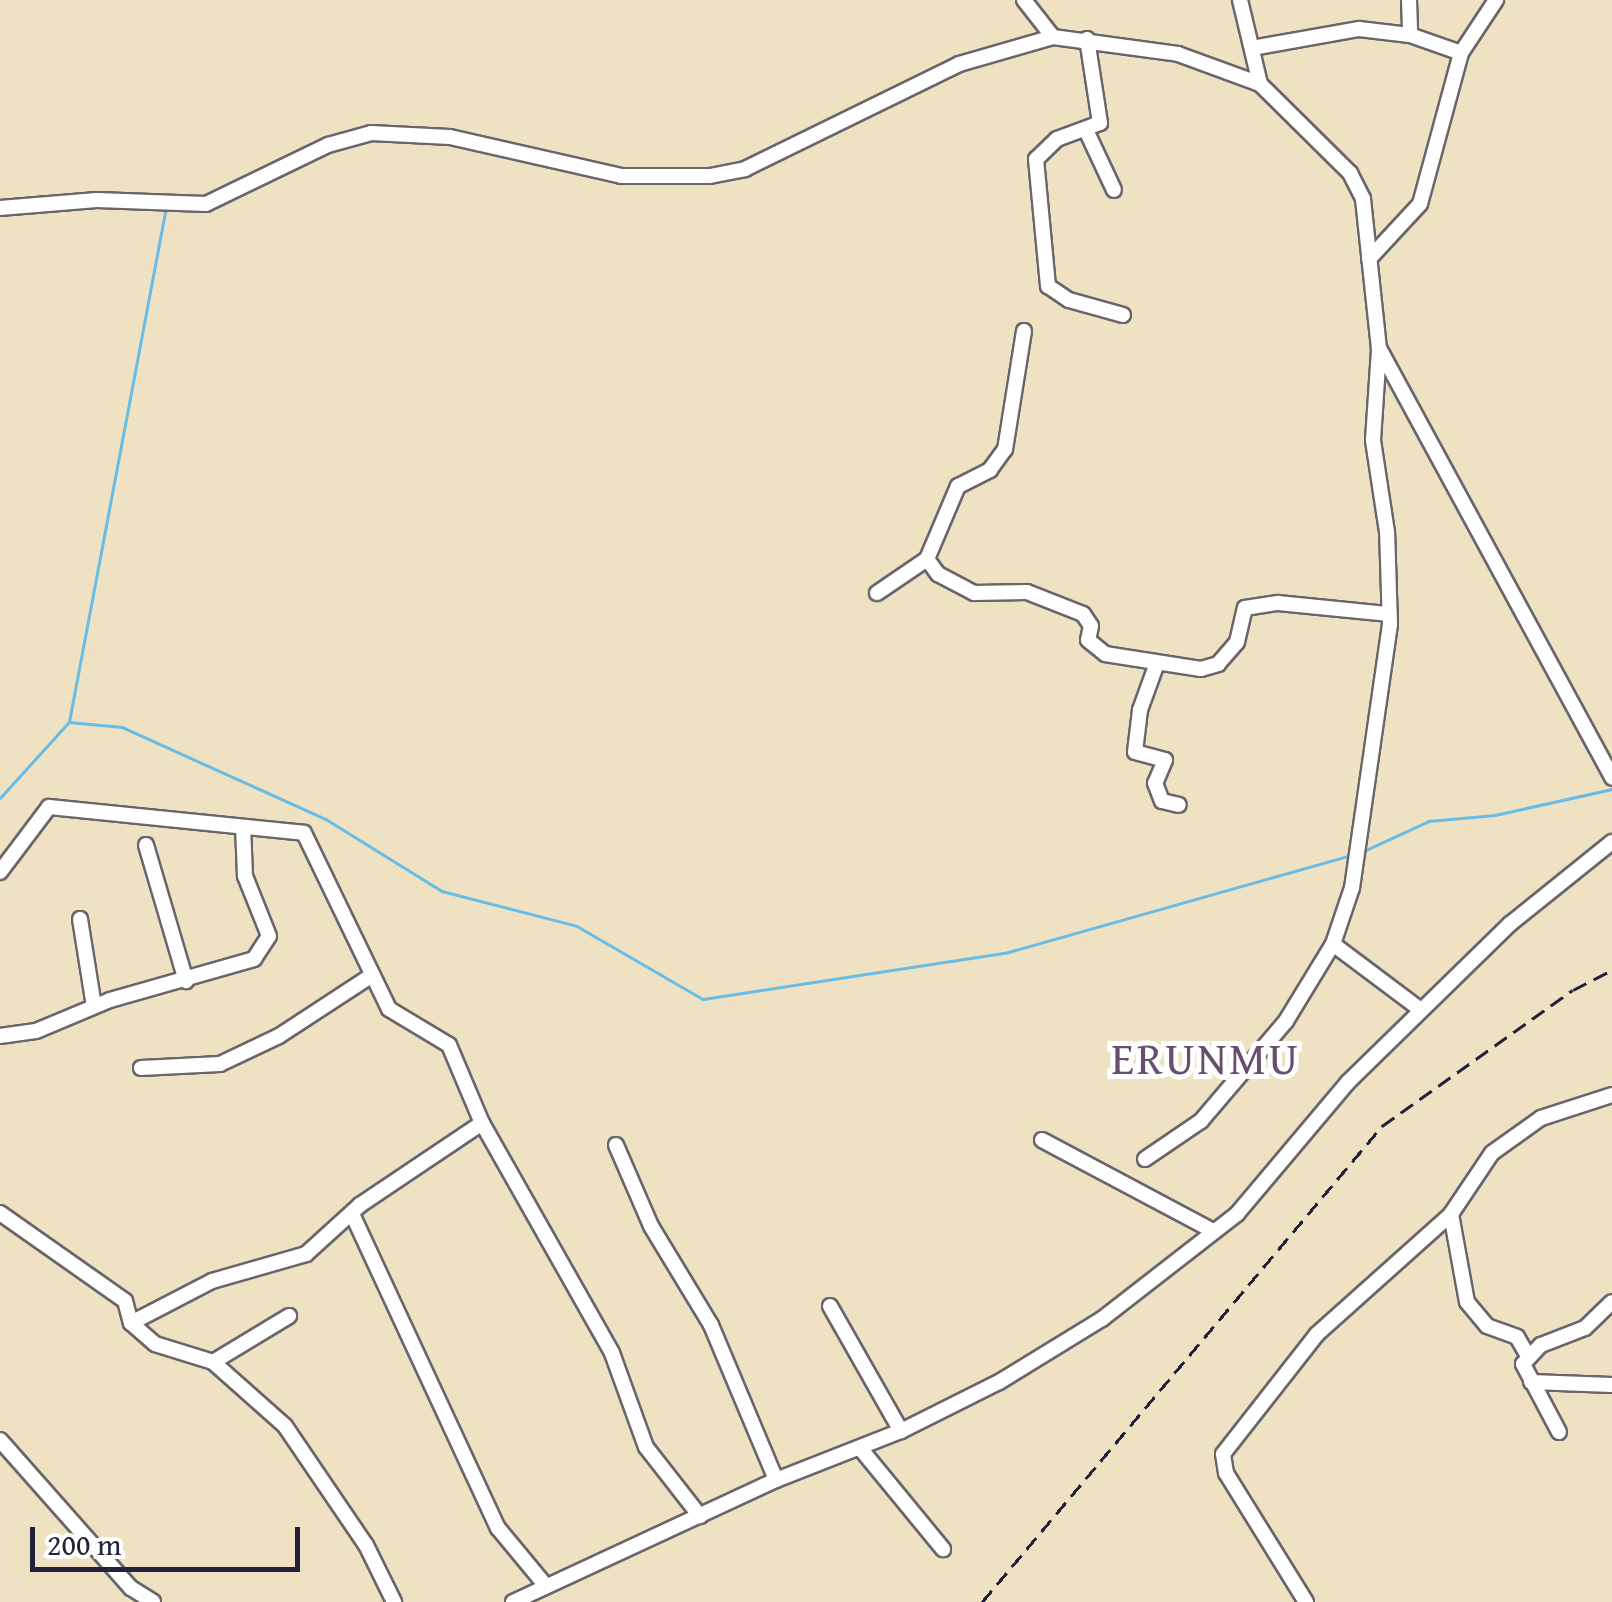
<!DOCTYPE html>
<style>
body{margin:0}
#map{position:relative;width:1612px;height:1602px;overflow:hidden;background:#efe2c2;font-family:"Gentium Book Plus",serif}
div>[style]{position:absolute}
[style*='--x']{left:calc(var(--x)*1px);top:calc(var(--y)*1px);width:calc(var(--w)*1px);rotate:calc(var(--a)*1deg)}
.stream>*{height:2.5px;margin:-1.25px;padding:0 1.25px;transform-origin:1.25px;border-radius:1.25px;background:#69bce5}
.roads{filter:drop-shadow(2px 0 #6a656a) drop-shadow(-2px 0 #6a656a) drop-shadow(0 2px #6a656a) drop-shadow(0 -2px #6a656a)}
.minor>*{height:14px;margin:-7px;padding:0 7px;transform-origin:7px;border-radius:7px;background:#fff}
.rail>*{height:2.5px;margin-top:-1.25px;transform-origin:0;background:repeating-linear-gradient(90deg,#22223b 0 15px,transparent 0 23px)}
span{translate:-50% -50%;white-space:nowrap;text-align:center;line-height:1.15;-webkit-text-stroke:10px #fff;paint-order:stroke}
.quarter-label{font-size:45px;color:#664e6c;letter-spacing:2.5px}
.scale{position:absolute;left:30px;top:1527px;width:270px;height:45px;box-sizing:border-box;border:5px solid #22223b;border-top:0;padding-left:12px;font-size:30px;line-height:35px;white-space:nowrap;color:#22223b;-webkit-text-stroke:8px #fff;paint-order:stroke}
</style>
<div id="map">
<div class="stream">
<i style="--x:69;--y:722;--w:53;--a:5.4"></i>
<i style="--x:122;--y:727;--w:224;--a:24.3"></i>
<i style="--x:326;--y:819;--w:137;--a:31.8"></i>
<i style="--x:442;--y:891;--w:139;--a:14.5"></i>
<i style="--x:577;--y:926;--w:146;--a:30.1"></i>
<i style="--x:703;--y:999;--w:305;--a:-8.7"></i>
<i style="--x:1005;--y:953;--w:360;--a:-15.8"></i>
<i style="--x:0;--y:798;--w:103;--a:-47.8"></i>
<i style="--x:69;--y:722;--w:524;--a:-79.33"></i>
<i style="--x:1364;--y:851;--w:72;--a:-24.8"></i>
<i style="--x:1429;--y:821;--w:66;--a:-5.2"></i>
<i style="--x:1495;--y:815;--w:120;--a:-12.5"></i>
</div>
<div class="roads">
<div class="minor">
<i style="--x:1024;--y:0;--w:47;--a:51.9"></i>
<i style="--x:1053;--y:37;--w:126;--a:7.7"></i>
<i style="--x:1178;--y:54;--w:87;--a:20.1"></i>
<i style="--x:1260;--y:84;--w:127;--a:44.7"></i>
<i style="--x:1350;--y:173;--w:29;--a:63"></i>
<i style="--x:1363;--y:199;--w:150;--a:83.9"></i>
<i style="--x:1379;--y:348;--w:489;--a:61.5"></i>
<i style="--x:1240;--y:0;--w:86;--a:76.6"></i>
<i style="--x:1409;--y:0;--w:35;--a:88"></i>
<i style="--x:1087;--y:39;--w:85;--a:81.2"></i>
<i style="--x:1100;--y:123;--w:46;--a:159.6"></i>
<i style="--x:1057;--y:139;--w:29;--a:136"></i>
<i style="--x:1036;--y:159;--w:128;--a:84.6"></i>
<i style="--x:1048;--y:286;--w:25;--a:34"></i>
<i style="--x:1069;--y:300;--w:56;--a:15.5"></i>
<i style="--x:1252;--y:48;--w:109;--a:-10.1"></i>
<i style="--x:1359;--y:29;--w:51;--a:6.7"></i>
<i style="--x:1410;--y:35;--w:54;--a:19.4"></i>
<i style="--x:1086;--y:130;--w:66;--a:65"></i>
<i style="--x:0;--y:208;--w:97;--a:-4.7"></i>
<i style="--x:97;--y:200;--w:109;--a:2.1"></i>
<i style="--x:206;--y:204;--w:136;--a:-25.8"></i>
<i style="--x:328;--y:145;--w:45;--a:-15.6"></i>
<i style="--x:371;--y:133;--w:79;--a:2.9"></i>
<i style="--x:450;--y:137;--w:175;--a:12.8"></i>
<i style="--x:621;--y:176;--w:89;--a:0"></i>
<i style="--x:710;--y:176;--w:36;--a:-11"></i>
<i style="--x:745;--y:169;--w:238;--a:-26.1"></i>
<i style="--x:959;--y:64;--w:98;--a:-16"></i>
<i style="--x:1369;--y:259;--w:75;--a:-47.2"></i>
<i style="--x:1420;--y:204;--w:156;--a:-74.8"></i>
<i style="--x:1461;--y:53;--w:64;--a:-56.6"></i>
<i style="--x:1024;--y:331;--w:120;--a:99.1"></i>
<i style="--x:1005;--y:449;--w:26;--a:126"></i>
<i style="--x:990;--y:470;--w:36;--a:153"></i>
<i style="--x:958;--y:486;--w:79;--a:113"></i>
<i style="--x:927;--y:559;--w:19;--a:54"></i>
<i style="--x:938;--y:574;--w:41;--a:27.8"></i>
<i style="--x:974;--y:593;--w:53;--a:-1.1"></i>
<i style="--x:1027;--y:592;--w:60;--a:21.4"></i>
<i style="--x:1083;--y:614;--w:14;--a:56"></i>
<i style="--x:1091;--y:626;--w:14;--a:102"></i>
<i style="--x:1088;--y:640;--w:22;--a:39"></i>
<i style="--x:1105;--y:654;--w:97;--a:8.9"></i>
<i style="--x:1201;--y:669;--w:18;--a:-16"></i>
<i style="--x:1218;--y:664;--w:29;--a:-49"></i>
<i style="--x:1237;--y:642;--w:35;--a:-77"></i>
<i style="--x:1245;--y:608;--w:33;--a:-9"></i>
<i style="--x:1278;--y:603;--w:112;--a:5.7"></i>
<i style="--x:877;--y:593;--w:60;--a:-34.2"></i>
<i style="--x:1157;--y:663;--w:50;--a:109.9"></i>
<i style="--x:1140;--y:710;--w:42;--a:96.8"></i>
<i style="--x:1135;--y:752;--w:31;--a:15"></i>
<i style="--x:1165;--y:760;--w:25;--a:113"></i>
<i style="--x:1155;--y:783;--w:19;--a:69"></i>
<i style="--x:1162;--y:801;--w:17;--a:13"></i>
<i style="--x:146;--y:845;--w:142;--a:73.6"></i>
<i style="--x:0;--y:872;--w:81;--a:-53"></i>
<i style="--x:49;--y:807;--w:256;--a:5.8"></i>
<i style="--x:304;--y:833;--w:195;--a:64.2"></i>
<i style="--x:389;--y:1009;--w:70;--a:31"></i>
<i style="--x:449;--y:1045;--w:85;--a:67.1"></i>
<i style="--x:482;--y:1123;--w:264;--a:60.5"></i>
<i style="--x:612;--y:1353;--w:100;--a:70.1"></i>
<i style="--x:646;--y:1447;--w:88;--a:52"></i>
<i style="--x:80;--y:919;--w:88;--a:80.9"></i>
<i style="--x:1333;--y:944;--w:110;--a:36.9"></i>
<i style="--x:0;--y:1036;--w:36;--a:-8"></i>
<i style="--x:36;--y:1031;--w:80;--a:-22.7"></i>
<i style="--x:110;--y:1000;--w:150;--a:-15.9"></i>
<i style="--x:254;--y:959;--w:27;--a:-57"></i>
<i style="--x:269;--y:936;--w:65;--a:-111.8"></i>
<i style="--x:245;--y:876;--w:49;--a:-92.3"></i>
<i style="--x:141;--y:1068;--w:79;--a:-2.9"></i>
<i style="--x:220;--y:1064;--w:65;--a:-25.4"></i>
<i style="--x:279;--y:1036;--w:108;--a:-33.2"></i>
<i style="--x:1042;--y:1140;--w:191;--a:28"></i>
<i style="--x:616;--y:1145;--w:88;--a:66.6"></i>
<i style="--x:651;--y:1226;--w:116;--a:58.8"></i>
<i style="--x:711;--y:1325;--w:168;--a:67.2"></i>
<i style="--x:1145;--y:1159;--w:68;--a:-34.2"></i>
<i style="--x:1201;--y:1121;--w:131;--a:-49.6"></i>
<i style="--x:1286;--y:1021;--w:90;--a:-58.6"></i>
<i style="--x:1333;--y:944;--w:59;--a:-71.3"></i>
<i style="--x:1352;--y:888;--w:266;--a:-81.8"></i>
<i style="--x:1390;--y:625;--w:93;--a:-91.8"></i>
<i style="--x:1387;--y:532;--w:93;--a:-98.7"></i>
<i style="--x:1373;--y:440;--w:91;--a:-86.2"></i>
<i style="--x:0;--y:1213;--w:153;--a:35.1"></i>
<i style="--x:125;--y:1301;--w:23;--a:75"></i>
<i style="--x:131;--y:1323;--w:32;--a:41"></i>
<i style="--x:155;--y:1344;--w:61;--a:17.2"></i>
<i style="--x:213;--y:1362;--w:96;--a:41.6"></i>
<i style="--x:285;--y:1426;--w:144;--a:55.8"></i>
<i style="--x:366;--y:1545;--w:64;--a:63.8"></i>
<i style="--x:1451;--y:1214;--w:89;--a:79.7"></i>
<i style="--x:1467;--y:1302;--w:31;--a:50"></i>
<i style="--x:1487;--y:1326;--w:32;--a:20"></i>
<i style="--x:1517;--y:1337;--w:22;--a:60"></i>
<i style="--x:353;--y:1216;--w:344;--a:65.1"></i>
<i style="--x:498;--y:1528;--w:75;--a:50.4"></i>
<i style="--x:830;--y:1306;--w:144;--a:60.4"></i>
<i style="--x:131;--y:1323;--w:91;--a:-27.4"></i>
<i style="--x:212;--y:1281;--w:98;--a:-16"></i>
<i style="--x:306;--y:1254;--w:73;--a:-42.2"></i>
<i style="--x:360;--y:1205;--w:147;--a:-33.9"></i>
<i style="--x:213;--y:1362;--w:89;--a:-31.2"></i>
<i style="--x:1531;--y:1382;--w:81;--a:2.1"></i>
<i style="--x:1559;--y:1432;--w:77;--a:-117.9"></i>
<i style="--x:1523;--y:1364;--w:26;--a:-47"></i>
<i style="--x:1541;--y:1345;--w:47;--a:-21.1"></i>
<i style="--x:1585;--y:1328;--w:37;--a:-44"></i>
<i style="--x:0;--y:1440;--w:198;--a:48.5"></i>
<i style="--x:131;--y:1588;--w:26;--a:32"></i>
<i style="--x:860;--y:1448;--w:131;--a:50.6"></i>
<i style="--x:513;--y:1602;--w:290;--a:-24.9"></i>
<i style="--x:776;--y:1480;--w:134;--a:-21.4"></i>
<i style="--x:901;--y:1431;--w:110;--a:-26.6"></i>
<i style="--x:999;--y:1382;--w:121;--a:-31.5"></i>
<i style="--x:1102;--y:1319;--w:171;--a:-37.9"></i>
<i style="--x:1237;--y:1214;--w:172;--a:-49.9"></i>
<i style="--x:1348;--y:1082;--w:226;--a:-44.3"></i>
<i style="--x:1510;--y:924;--w:131;--a:-38.8"></i>
<i style="--x:1306;--y:1602;--w:152;--a:-121.8"></i>
<i style="--x:1226;--y:1473;--w:19;--a:-99"></i>
<i style="--x:1223;--y:1454;--w:152;--a:-51.9"></i>
<i style="--x:1317;--y:1334;--w:180;--a:-41.8"></i>
<i style="--x:1451;--y:1214;--w:73;--a:-56.1"></i>
<i style="--x:1492;--y:1153;--w:60;--a:-35.5"></i>
<i style="--x:1541;--y:1118;--w:75;--a:-17.9"></i>
</div>
</div>
<div class="rail">
<i style="--x:982;--y:1602;--w:622;--a:-49.96"></i>
<i style="--x:1382;--y:1126;--w:234;--a:-35.5"></i>
<i style="--x:1573;--y:990;--w:44;--a:-27.1"></i>
</div>
<div class="quarter-label">
<span style="left:1206px;top:1058px">ERUNMU</span>
</div>
<div class="scale">200 m</div>
</div>
